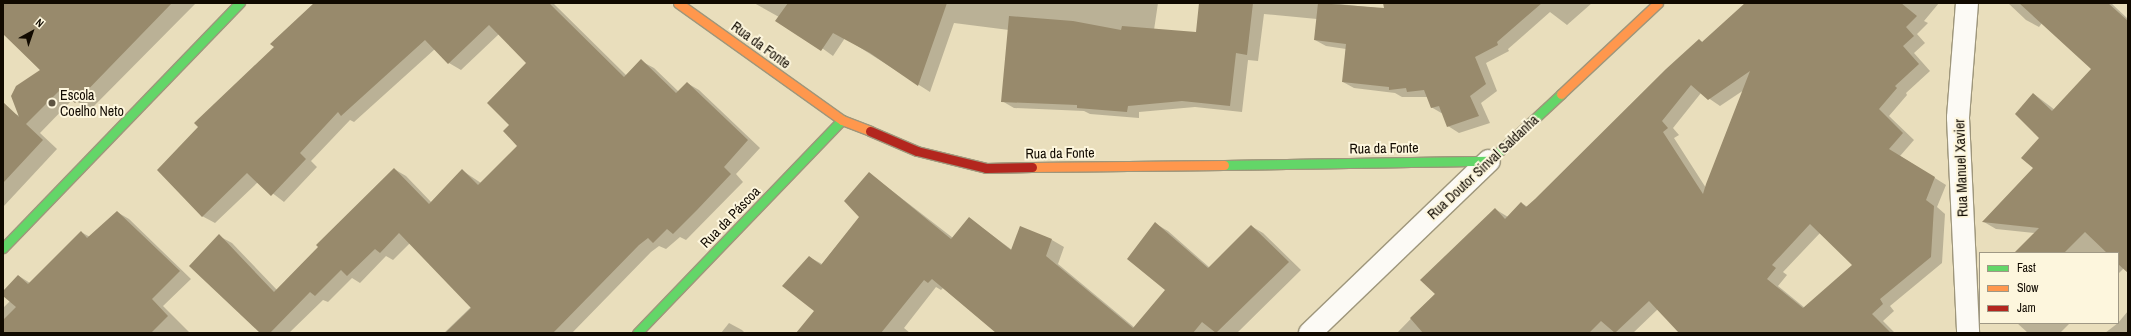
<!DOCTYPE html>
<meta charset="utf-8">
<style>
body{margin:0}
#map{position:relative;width:2131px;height:336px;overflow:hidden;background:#e9debc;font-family:"Archivo Narrow",sans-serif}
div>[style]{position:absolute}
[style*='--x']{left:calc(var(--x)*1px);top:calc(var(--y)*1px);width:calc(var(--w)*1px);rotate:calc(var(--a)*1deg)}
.shadow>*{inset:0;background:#0003}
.building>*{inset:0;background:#988a6c}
.roads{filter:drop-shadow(1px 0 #9e967b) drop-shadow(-1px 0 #9e967b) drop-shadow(0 1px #9e967b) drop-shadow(0 -1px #9e967b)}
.street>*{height:22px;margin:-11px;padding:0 11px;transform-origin:11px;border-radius:11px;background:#fcfaf5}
.fast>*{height:9px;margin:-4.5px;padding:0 4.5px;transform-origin:4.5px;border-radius:4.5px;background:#63d668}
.slow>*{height:9px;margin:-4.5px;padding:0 4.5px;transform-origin:4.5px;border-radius:4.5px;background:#ff974d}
.jam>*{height:9px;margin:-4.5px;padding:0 4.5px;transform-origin:4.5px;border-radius:4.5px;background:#b3261e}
.dots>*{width:11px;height:11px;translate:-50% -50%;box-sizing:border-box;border:2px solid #fdf6dd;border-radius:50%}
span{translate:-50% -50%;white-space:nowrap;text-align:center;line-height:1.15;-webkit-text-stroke:4px #fdf6dd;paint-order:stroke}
.street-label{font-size:14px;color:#110a00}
.poi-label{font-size:14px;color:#110a00}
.left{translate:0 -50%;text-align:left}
.frame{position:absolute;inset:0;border:4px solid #110a00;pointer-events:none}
.legend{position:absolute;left:1979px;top:252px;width:140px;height:72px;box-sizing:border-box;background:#fdf6dd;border:1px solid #9f9885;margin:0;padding:5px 7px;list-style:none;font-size:12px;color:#110a00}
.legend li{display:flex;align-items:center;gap:8px;height:20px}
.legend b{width:20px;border:1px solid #9f9885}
.north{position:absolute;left:12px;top:12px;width:40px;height:40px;-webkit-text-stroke:3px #fdf6dd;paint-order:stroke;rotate:40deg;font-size:11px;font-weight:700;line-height:16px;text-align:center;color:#110a00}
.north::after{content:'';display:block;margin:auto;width:14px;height:18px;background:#110a00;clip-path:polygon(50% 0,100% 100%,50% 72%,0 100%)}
</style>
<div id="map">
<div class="shadow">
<i style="clip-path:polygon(3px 3px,196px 3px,90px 110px,73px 99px,40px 133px,57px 149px,3px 207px,3px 124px,13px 113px,20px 116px,41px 71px,3px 32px)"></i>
<i style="clip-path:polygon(319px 3px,553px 3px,627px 76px,641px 61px,654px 68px,679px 92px,687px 83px,699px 90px,760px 148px,736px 174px,743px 182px,686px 240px,680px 237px,666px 249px,659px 246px,651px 252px,572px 333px,444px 333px,471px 307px,410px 243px,393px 260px,386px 256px,360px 283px,352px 278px,328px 302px,323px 300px,289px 333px,261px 333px,219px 236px,232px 243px,277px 290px,394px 169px,406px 176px,432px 203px,463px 171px,481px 183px,519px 146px,510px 125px,528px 63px,499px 34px,461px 70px,449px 63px,435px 49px,354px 122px,350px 120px,311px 161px,317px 167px,284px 202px,258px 182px,215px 223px,202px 216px,275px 47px)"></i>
<i style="clip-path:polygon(754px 3px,1158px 3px,1154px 30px,1197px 34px,1200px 3px,1330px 3px,1386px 9px,1384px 3px,1592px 3px,1567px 25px,1550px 12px,1508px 49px,1509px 51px,1486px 63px,1497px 91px,1481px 103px,1490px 123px,1459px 133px,1448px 126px,1443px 114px,1431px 107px,1428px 97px,1402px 97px,1395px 93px,1354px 88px,1343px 82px,1346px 49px,1326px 46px,1315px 40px,1317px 19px,1264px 14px,1258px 61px,1248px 60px,1242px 112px,1195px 107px,1139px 112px,1139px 118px,1090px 114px,1084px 111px,1014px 108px,1002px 101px,1009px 30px,954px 23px,930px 92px,845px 38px,833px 56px,779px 17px)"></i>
<i style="clip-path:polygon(evenodd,1746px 3px,1939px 3px,1924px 21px,1928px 23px,1917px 34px,1925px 43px,1914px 53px,1930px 71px,1906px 93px,1907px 95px,1889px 116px,1914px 140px,1900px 156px,1946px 185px,1937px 207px,1945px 214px,1942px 263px,1890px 306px,1894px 311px,1883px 321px,1895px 333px,1703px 333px,1658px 309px,1633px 333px,1397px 333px,1436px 293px,1495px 209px,1508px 217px,1521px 203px,1528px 207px,1699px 40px,1704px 43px,1746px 3px,1744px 90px,1706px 188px,1674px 138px,1679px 135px,1673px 128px,1701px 93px,1720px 106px,1744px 90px,1746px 3px,1820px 233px,1854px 265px,1805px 308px,1778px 286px,1787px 275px,1783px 272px,1820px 233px)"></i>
<i style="clip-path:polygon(2008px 3px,2111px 3px,2128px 19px,2128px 264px,2118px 274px,2118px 253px,2016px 253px,2035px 233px,1996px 229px,1984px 222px,2034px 168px,2041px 138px,2034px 94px,2055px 110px,2092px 69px,2042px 23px,2039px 27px,2026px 20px)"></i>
<i style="clip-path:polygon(869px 173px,953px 238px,969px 218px,1012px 250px,1052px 240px,1064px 247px,1058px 264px,1135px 328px,1166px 290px,1156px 224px,1168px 231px,1210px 268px,1251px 226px,1263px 233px,1301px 270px,1237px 333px,997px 333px,943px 288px,941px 290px,936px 287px,904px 328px,910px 333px,797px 333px,816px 311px,809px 257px,822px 264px,860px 217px)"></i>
<i style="clip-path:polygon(117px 212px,129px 219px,191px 279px,163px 306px,190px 333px,3px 333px,3px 308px,10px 301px,3px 293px,19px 276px,30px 283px,81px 232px,90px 237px)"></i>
<i style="clip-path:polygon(2128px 311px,2128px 333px,2105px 333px,2118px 323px)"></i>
<i style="clip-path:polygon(729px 323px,742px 330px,745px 333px,721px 333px)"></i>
<i style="clip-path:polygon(2017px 323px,2070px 323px,2060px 333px,2028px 333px)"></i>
</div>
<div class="building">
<i style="clip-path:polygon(3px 3px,172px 3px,75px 103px,61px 89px,26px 124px,43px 140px,3px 183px,3px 102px,19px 117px,11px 96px,16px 86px,40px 70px,3px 34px)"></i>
<i style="clip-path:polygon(314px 3px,549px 3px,624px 77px,641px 59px,676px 93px,687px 82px,748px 140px,724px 167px,731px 174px,697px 210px,673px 234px,667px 229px,653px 243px,648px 238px,639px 245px,553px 333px,445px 333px,471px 308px,399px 233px,380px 253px,375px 249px,347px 276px,341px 270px,315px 296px,310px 292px,270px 333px,260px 333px,189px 266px,219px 234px,274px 292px,318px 247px,316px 245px,394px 168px,429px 204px,462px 169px,478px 185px,517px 146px,503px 131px,509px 125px,487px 103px,526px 63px,489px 25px,448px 64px,425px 40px,341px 116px,338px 112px,300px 153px,306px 159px,271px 196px,247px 173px,202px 217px,157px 170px,198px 127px,194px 123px,274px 47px,270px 44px)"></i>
<i style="clip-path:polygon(788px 3px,947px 3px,918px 86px,870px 53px,833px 33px,821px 51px,775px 21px)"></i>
<i style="clip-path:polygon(1199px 3px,1253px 3px,1247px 55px,1236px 53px,1230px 106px,1182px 101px,1128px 106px,1127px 112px,1077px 108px,1077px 105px,1001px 102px,1009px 16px,1073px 21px,1121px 30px,1122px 26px,1196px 32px)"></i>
<i style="clip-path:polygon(1318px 3px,1384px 8px,1383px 3px,1542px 3px,1497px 42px,1498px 45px,1475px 57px,1486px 84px,1470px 96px,1479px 116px,1447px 127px,1439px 106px,1431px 108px,1424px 90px,1407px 92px,1406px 88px,1389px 90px,1389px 87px,1342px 82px,1346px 44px,1314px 40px)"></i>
<i style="clip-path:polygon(evenodd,1745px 3px,1901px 3px,1917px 16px,1906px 27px,1914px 36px,1903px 46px,1919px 64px,1895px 86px,1897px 88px,1879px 109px,1903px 133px,1889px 149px,1935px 177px,1926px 200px,1934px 206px,1931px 257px,1880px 299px,1883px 304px,1872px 314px,1891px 333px,1679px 333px,1649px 301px,1615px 333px,1601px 321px,1589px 333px,1423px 333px,1410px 318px,1435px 294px,1420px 280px,1495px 208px,1505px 219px,1521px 202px,1526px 207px,1535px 199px,1666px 69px,1699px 39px,1702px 42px,1745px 3px,1750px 71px,1706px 184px,1703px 194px,1663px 132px,1668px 128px,1662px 121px,1691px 85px,1708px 100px,1750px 71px,1745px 3px,1810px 224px,1852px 265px,1803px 308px,1767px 279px,1776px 268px,1772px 265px,1810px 224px)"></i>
<i style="clip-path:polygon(2019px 3px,2108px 3px,2128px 21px,2128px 273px,2118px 264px,2118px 253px,2107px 253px,2085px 232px,2064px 253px,2014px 253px,2039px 228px,1982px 222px,2033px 168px,2021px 158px,2039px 138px,2015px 114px,2033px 93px,2052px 111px,2091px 69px)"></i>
<i style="clip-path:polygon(869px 172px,951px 239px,969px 217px,1011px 250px,1020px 226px,1052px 239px,1046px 256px,1133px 328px,1165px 290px,1127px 259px,1155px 222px,1208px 268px,1251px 225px,1289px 262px,1216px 333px,1202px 322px,1193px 333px,996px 333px,932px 279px,928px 283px,924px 280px,881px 333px,796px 333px,814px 311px,782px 286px,809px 256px,821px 265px,859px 217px,844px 201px)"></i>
<i style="clip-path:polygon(117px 211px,180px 271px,152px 299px,168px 316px,151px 333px,3px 333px,3px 320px,16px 307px,3px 296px,3px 291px,18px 275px,28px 284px,81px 231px,87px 238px)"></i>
</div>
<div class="roads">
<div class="street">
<i style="--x:1967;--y:3;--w:115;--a:94.5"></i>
<i style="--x:1958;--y:118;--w:215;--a:87.3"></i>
<i style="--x:1310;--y:333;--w:248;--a:-43.9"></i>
</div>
<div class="fast">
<i style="--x:1224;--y:165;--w:265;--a:-0.9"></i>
<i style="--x:1489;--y:161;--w:98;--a:-42.9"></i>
<i style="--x:3;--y:248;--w:341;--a:-46"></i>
<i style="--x:637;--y:333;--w:296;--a:-46.1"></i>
</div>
<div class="slow">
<i style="--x:678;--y:3;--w:201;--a:35.5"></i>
<i style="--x:842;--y:120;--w:30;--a:21"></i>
<i style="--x:1561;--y:94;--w:133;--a:-43.2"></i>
<i style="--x:1032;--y:167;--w:192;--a:-0.6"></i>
</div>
<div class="jam">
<i style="--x:870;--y:131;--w:51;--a:23.1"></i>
<i style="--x:917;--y:151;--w:71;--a:13.8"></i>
<i style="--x:986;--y:168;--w:46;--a:-1.2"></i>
</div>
</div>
<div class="dots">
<i style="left:52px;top:103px;background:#5d5442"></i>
</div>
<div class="street-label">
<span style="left:761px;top:45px;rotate:36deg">Rua da Fonte</span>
<span style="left:1384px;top:148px;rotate:-1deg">Rua da Fonte</span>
<span style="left:1060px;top:153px;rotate:-1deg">Rua da Fonte</span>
<span style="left:1483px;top:167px;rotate:-43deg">Rua Doutor Sinval Saldanha</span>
<span style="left:1961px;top:168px;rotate:-92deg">Rua Manuel Xavier</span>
<span style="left:730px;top:217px;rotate:-46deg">Rua da Páscoa</span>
</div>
<div class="poi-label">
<span class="left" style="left:60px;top:103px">Escola<br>Coelho Neto</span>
</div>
<div class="frame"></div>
<ul class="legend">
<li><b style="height:5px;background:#63d668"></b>Fast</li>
<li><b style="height:5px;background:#ff974d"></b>Slow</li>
<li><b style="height:5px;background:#b3261e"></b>Jam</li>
</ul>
<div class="north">N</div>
</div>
